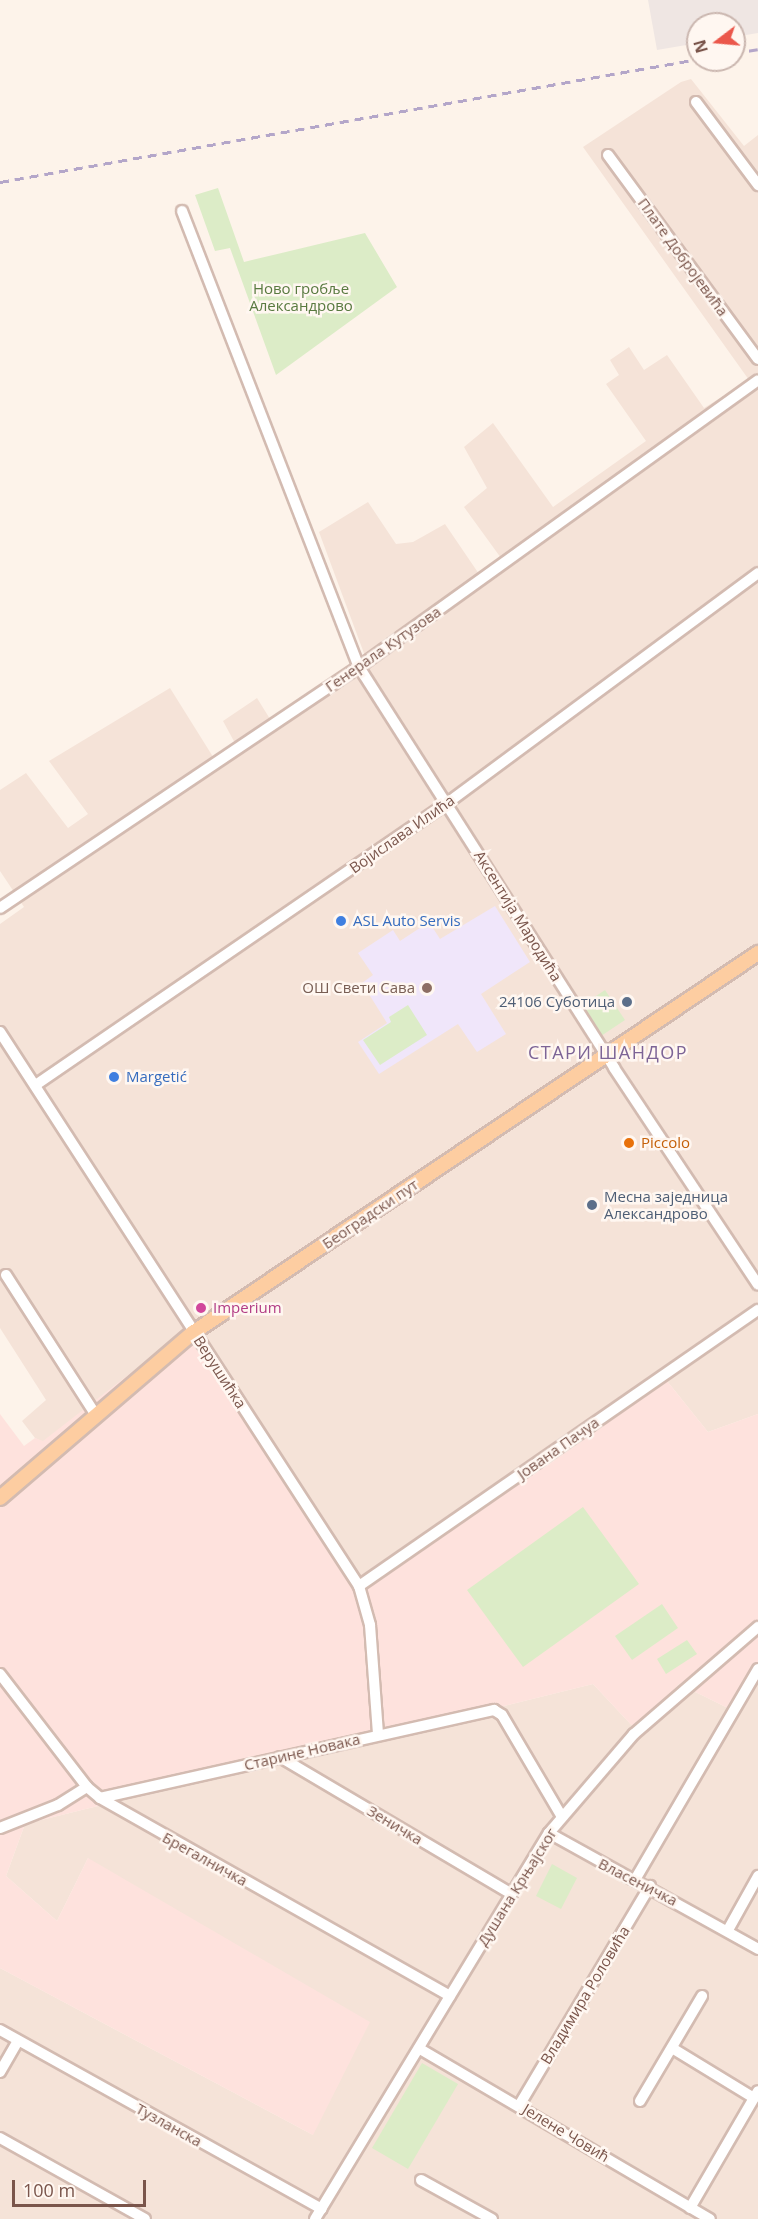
<!DOCTYPE html>
<meta charset="utf-8">
<style>
body{margin:0}
#map{position:relative;width:758px;height:2219px;overflow:hidden;background:#fdf3ea;font-family:"Open Sans",sans-serif}
div>[style]{position:absolute}
[style*='--x']{left:calc(var(--x)*1px);top:calc(var(--y)*1px);width:calc(var(--w)*1px);rotate:calc(var(--a)*1deg)}
.residential>*{inset:0;background:#f5e3d8}
.commercial>*{inset:0;background:#fee2dd}
.industrial>*{inset:0;background:#efe6e3}
.education>*{inset:0;background:#f0e6fa}
.green>*{inset:0;background:#dcecc7}
.roads{filter:drop-shadow(2px 0 #d3bbb1) drop-shadow(-2px 0 #d3bbb1) drop-shadow(0 2px #d3bbb1) drop-shadow(0 -2px #d3bbb1)}
.minor>*{height:10px;margin:-5px;padding:0 5px;transform-origin:5px;border-radius:5px;background:#fff}
.major>*{height:14px;margin:-7px;padding:0 7px;transform-origin:7px;border-radius:7px;background:#fdcda1}
.rail>*{height:3px;margin-top:-1.5px;transform-origin:0;background:repeating-linear-gradient(90deg,#b4a6c9 0 9px,transparent 0 15px)}
.dots>*{width:16px;height:16px;translate:-50% -50%;box-sizing:border-box;border:3px solid #fff7f1;border-radius:50%}
span{translate:-50% -50%;white-space:nowrap;text-align:center;line-height:1.15;-webkit-text-stroke:5px #fff7f1;paint-order:stroke}
.street-label{font-size:15px;color:#7a554b}
.park-label{font-size:15px;color:#597a40}
.shop-label{font-size:15px;color:#366cbe}
.left{translate:0 -50%;text-align:left}
.education-label{font-size:15px;color:#785e54}
.right{translate:-100% -50%;text-align:right}
.service-label{font-size:15px;color:#4e5e75}
.food-label{font-size:15px;color:#c56008}
.hotel-label{font-size:15px;color:#b23c85}
.quarter-label{font-size:18px;color:#7d6496;letter-spacing:1.5px}
.north{position:absolute;left:686px;top:12px;width:60px;height:60px;box-sizing:border-box;background:#fff7f1;border:2px solid #cab6af;border-radius:50%;rotate:254deg;font-size:16px;font-weight:700;line-height:24px;text-align:center;color:#7a554b}
.north::after{content:'';display:block;margin:auto;width:21px;height:27px;background:#eb574b;clip-path:polygon(50% 0,100% 100%,50% 72%,0 100%)}
.scale{position:absolute;left:12px;top:2180px;width:134px;height:27px;box-sizing:border-box;border:3px solid #7a554b;border-top:0;padding-left:8px;font-size:18px;line-height:21px;white-space:nowrap;color:#7a554b;-webkit-text-stroke:4px #fff7f1;paint-order:stroke}
</style>
<div id="map">
<div class="residential">
<i style="clip-path:polygon(691px 79px,744px 146px,758px 135px,758px 1414px,708px 1432px,663px 1376px,359px 1586px,190px 1327px,43px 1442px,35px 1438px,22px 1421px,46px 1400px,0 1328px,0 924px,24px 907px,0 871px,0 790px,26px 773px,68px 828px,88px 814px,49px 761px,170px 688px,215px 760px,236px 745px,223px 721px,257px 698px,270px 719px,365px 656px,319px 532px,368px 502px,396px 544px,413px 542px,445px 524px,479px 574px,501px 558px,464px 507px,487px 488px,464px 447px,493px 423px,553px 507px,646px 441px,606px 384px,619px 375px,610px 360px,629px 347px,644px 370px,667px 355px,704px 408px,749px 380px,583px 147px,681px 82px)"></i>
<i style="clip-path:polygon(758px 1677px,758px 2219px,0 2219px,0 1968px,313px 2135px,88px 1858px,57px 1921px,6px 1876px,25px 1824px,593px 1684px,637px 1731px,679px 1684px,738px 1713px)"></i>
</div>
<div class="commercial">
<i style="clip-path:polygon(190px 1327px,359px 1586px,663px 1376px,708px 1432px,758px 1414px,758px 1677px,738px 1713px,679px 1684px,637px 1731px,593px 1684px,25px 1824px,6px 1876px,57px 1921px,88px 1858px,370px 2022px,313px 2135px,0 1968px,0 1414px,24px 1446px,35px 1438px,43px 1441px)"></i>
</div>
<div class="industrial">
<i style="clip-path:polygon(648px 0,758px 0,758px 33px,734px 37px,734px 24px,698px 24px,698px 43px,657px 50px)"></i>
</div>
<div class="education">
<i style="clip-path:polygon(495px 906px,530px 962px,481px 994px,506px 1034px,477px 1052px,458px 1024px,379px 1074px,358px 1042px,387px 1023px,362px 983px,373px 975px,358px 953px,393px 930px,400px 941px,429px 922px,440px 939px)"></i>
</div>
<div class="green">
<i style="clip-path:polygon(218px 188px,244px 262px,365px 233px,397px 287px,276px 375px,230px 248px,215px 251px,195px 195px)"></i>
<i style="clip-path:polygon(605px 990px,625px 1020px,598px 1038px,578px 1008px)"></i>
<i style="clip-path:polygon(408px 1005px,427px 1035px,380px 1065px,363px 1040px,391px 1022px,389px 1017px)"></i>
<i style="clip-path:polygon(583px 1507px,639px 1584px,523px 1667px,467px 1590px)"></i>
<i style="clip-path:polygon(662px 1604px,678px 1628px,632px 1660px,615px 1636px)"></i>
<i style="clip-path:polygon(687px 1640px,697px 1654px,666px 1674px,657px 1659px)"></i>
<i style="clip-path:polygon(552px 1864px,577px 1878px,561px 1909px,536px 1896px)"></i>
<i style="clip-path:polygon(422px 2063px,458px 2084px,408px 2169px,372px 2148px)"></i>
</div>
<div class="roads">
<div class="minor">
<i style="--x:696;--y:102;--w:104;--a:53.2"></i>
<i style="--x:608;--y:155;--w:253;--a:53.7"></i>
<i style="--x:182;--y:211;--w:489;--a:68.8"></i>
<i style="--x:359;--y:667;--w:475;--a:57.5"></i>
<i style="--x:614;--y:1068;--w:260;--a:56.4"></i>
<i style="--x:0;--y:908;--w:432;--a:-33.9"></i>
<i style="--x:359;--y:667;--w:491;--a:-35.7"></i>
<i style="--x:0;--y:1032;--w:660;--a:57.06"></i>
<i style="--x:359;--y:1586;--w:41;--a:74.2"></i>
<i style="--x:370;--y:1625;--w:109;--a:85.8"></i>
<i style="--x:37;--y:1084;--w:496;--a:-34.4"></i>
<i style="--x:446;--y:804;--w:388;--a:-36.5"></i>
<i style="--x:6;--y:1275;--w:166;--a:57.3"></i>
<i style="--x:359;--y:1586;--w:485;--a:-34.7"></i>
<i style="--x:0;--y:1674;--w:143;--a:52.4"></i>
<i style="--x:87;--y:1787;--w:17;--a:40"></i>
<i style="--x:100;--y:1798;--w:402;--a:29.5"></i>
<i style="--x:280;--y:1757;--w:267;--a:30.6"></i>
<i style="--x:100;--y:1798;--w:404;--a:-12.6"></i>
<i style="--x:494;--y:1710;--w:9;--a:32"></i>
<i style="--x:502;--y:1715;--w:118;--a:59.5"></i>
<i style="--x:0;--y:1828;--w:62;--a:-21.6"></i>
<i style="--x:58;--y:1805;--w:34;--a:-32"></i>
<i style="--x:549;--y:1833;--w:239;--a:29"></i>
<i style="--x:636;--y:1878;--w:242;--a:-59.7"></i>
<i style="--x:728;--y:1930;--w:62;--a:-60.9"></i>
<i style="--x:0;--y:2030;--w:368;--a:29.1"></i>
<i style="--x:672;--y:2048;--w:96;--a:31.4"></i>
<i style="--x:420;--y:2049;--w:336;--a:30.4"></i>
<i style="--x:0;--y:2072;--w:36;--a:-60"></i>
<i style="--x:640;--y:2101;--w:122;--a:-59.4"></i>
<i style="--x:520;--y:2104;--w:254;--a:-59.2"></i>
<i style="--x:0;--y:2138;--w:166;--a:29.2"></i>
<i style="--x:421;--y:2180;--w:81;--a:28.8"></i>
<i style="--x:690;--y:2208;--w:135;--a:-59.8"></i>
<i style="--x:315;--y:2219;--w:451;--a:-58.8"></i>
<i style="--x:549;--y:1833;--w:130;--a:-49.4"></i>
<i style="--x:634;--y:1734;--w:164;--a:-40.8"></i>
</div>
<div class="major">
<i style="--x:0;--y:1498;--w:255;--a:-40.6"></i>
<i style="--x:194;--y:1332;--w:680;--a:-33.9"></i>
</div>
</div>
<div class="rail">
<i style="--x:734;--y:53;--w:24;--a:-9"></i>
<i style="--x:0;--y:182;--w:709;--a:-9.99"></i>
</div>
<div class="dots">
<i style="left:341px;top:921px;background:#3f7fe0"></i>
<i style="left:427px;top:988px;background:#8d6e63"></i>
<i style="left:627px;top:1002px;background:#5c6f8a"></i>
<i style="left:114px;top:1077px;background:#3f7fe0"></i>
<i style="left:629px;top:1143px;background:#e8710a"></i>
<i style="left:592px;top:1205px;background:#5c6f8a"></i>
<i style="left:201px;top:1308px;background:#d1479c"></i>
</div>
<div class="street-label">
<span style="left:683px;top:257px;rotate:54deg">Плате Добројевића</span>
<span style="left:383px;top:649px;rotate:-35deg">Генерала Кутузова</span>
<span style="left:402px;top:834px;rotate:-35deg">Војислава Илића</span>
<span style="left:518px;top:916px;rotate:58deg">Аксентија Мародића</span>
<span style="left:370px;top:1214px;rotate:-34deg">Београдски пут</span>
<span style="left:220px;top:1372px;rotate:57deg">Верушићка</span>
<span style="left:558px;top:1448px;rotate:-35deg">Јована Пачуа</span>
<span style="left:302px;top:1752px;rotate:-13deg">Старине Новака</span>
<span style="left:395px;top:1825px;rotate:31deg">Зеничка</span>
<span style="left:205px;top:1859px;rotate:29deg">Брегалничка</span>
<span style="left:638px;top:1882px;rotate:27deg">Власеничка</span>
<span style="left:517px;top:1887px;rotate:-58deg">Душана Крњајског</span>
<span style="left:585px;top:1995px;rotate:-59deg">Владимира Роловића</span>
<span style="left:169px;top:2125px;rotate:29deg">Тузланска</span>
<span style="left:566px;top:2133px;rotate:31deg">Јелене Човић</span>
</div>
<div class="park-label">
<span style="left:301px;top:297px">Ново гробље<br>Александрово</span>
</div>
<div class="shop-label">
<span class="left" style="left:353px;top:921px">ASL Auto Servis</span>
<span class="left" style="left:126px;top:1077px">Margetić</span>
</div>
<div class="education-label">
<span class="right" style="left:415px;top:988px">ОШ Свети Сава</span>
</div>
<div class="service-label">
<span class="right" style="left:615px;top:1002px">24106 Суботица</span>
<span class="left" style="left:604px;top:1205px">Месна заједница<br>Александрово</span>
</div>
<div class="food-label">
<span class="left" style="left:641px;top:1143px">Piccolo</span>
</div>
<div class="hotel-label">
<span class="left" style="left:213px;top:1308px">Imperium</span>
</div>
<div class="quarter-label">
<span style="left:608px;top:1052px">СТАРИ ШАНДОР</span>
</div>
<div class="north">N</div>
<div class="scale">100 m</div>
</div>
